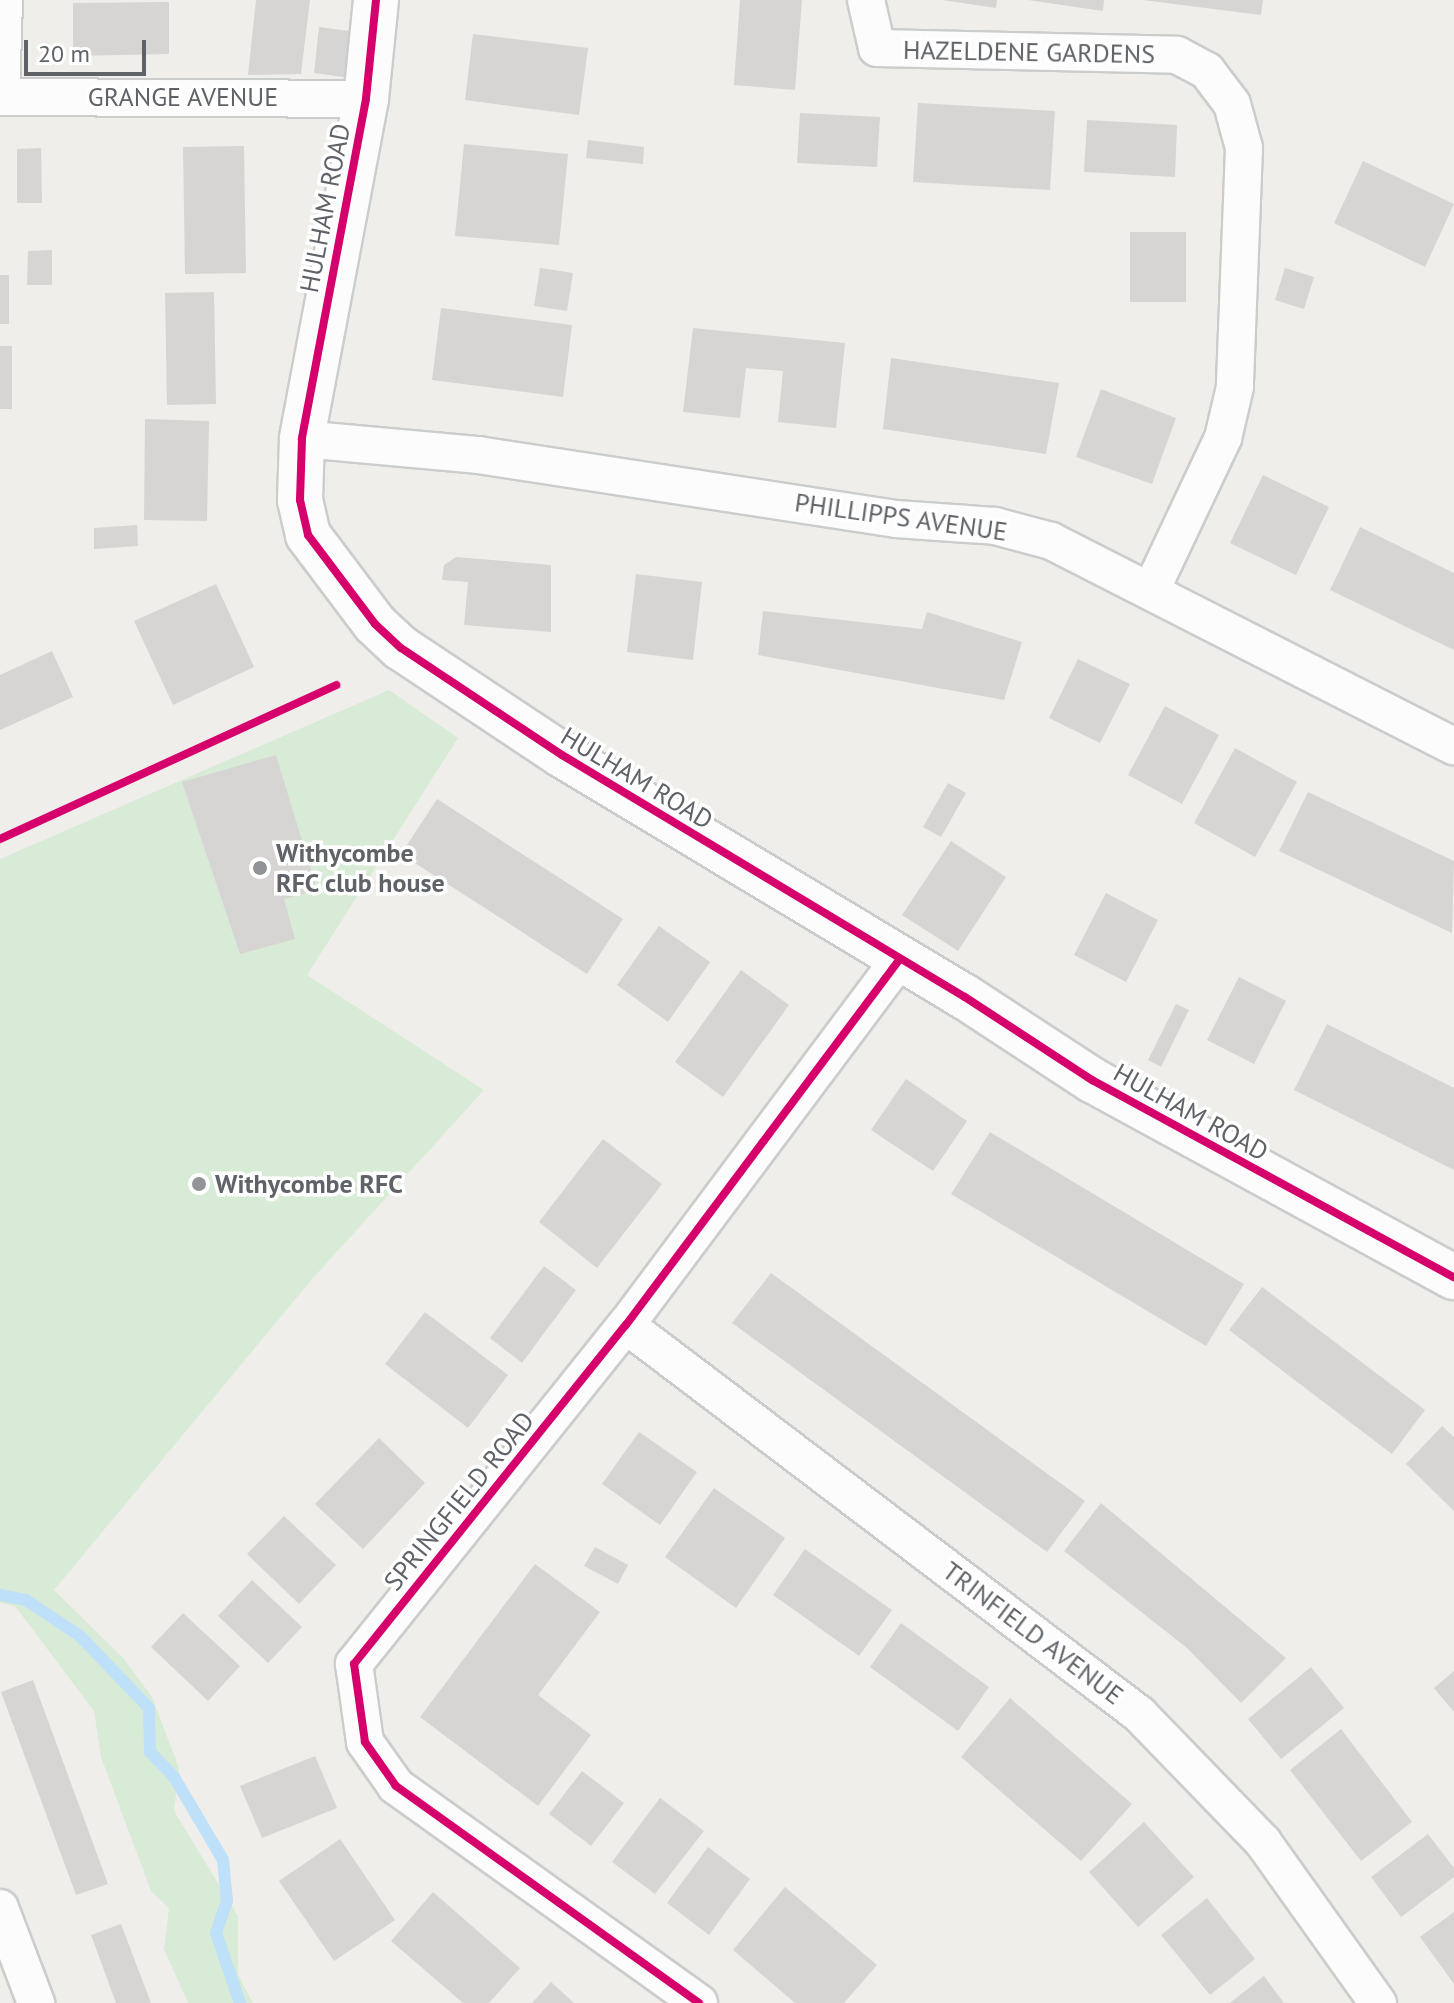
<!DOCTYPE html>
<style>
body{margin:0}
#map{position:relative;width:1454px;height:2003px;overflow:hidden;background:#efeeea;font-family:"PT Sans",sans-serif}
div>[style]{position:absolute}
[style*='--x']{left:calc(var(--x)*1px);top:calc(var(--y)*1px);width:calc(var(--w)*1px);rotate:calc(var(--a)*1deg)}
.green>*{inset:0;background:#d8ebd6}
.stream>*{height:12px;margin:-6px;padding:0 6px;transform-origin:6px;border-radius:6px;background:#bfe0f9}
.building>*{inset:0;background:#d6d5d3}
.roads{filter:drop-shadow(2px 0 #cbcccc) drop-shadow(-2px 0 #cbcccc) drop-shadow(0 2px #cbcccc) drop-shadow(0 -2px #cbcccc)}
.minor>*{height:36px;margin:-18px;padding:0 18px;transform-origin:18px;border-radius:18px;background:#fdfcfc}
.tertiary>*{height:44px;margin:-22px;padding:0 22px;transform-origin:22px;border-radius:22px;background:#fdfcfc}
.cycleway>*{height:8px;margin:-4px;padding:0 4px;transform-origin:4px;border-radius:4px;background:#d6006c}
.dots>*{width:22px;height:22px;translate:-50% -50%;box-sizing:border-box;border:4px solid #fff;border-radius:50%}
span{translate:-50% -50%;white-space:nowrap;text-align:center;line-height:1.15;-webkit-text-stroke:7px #fff;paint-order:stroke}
.street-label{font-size:26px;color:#5f6368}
.poi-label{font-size:26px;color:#5f6368;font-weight:700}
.left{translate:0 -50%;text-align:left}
.scale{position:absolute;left:24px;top:40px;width:122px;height:36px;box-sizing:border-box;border:4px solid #5f6368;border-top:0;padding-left:10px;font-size:24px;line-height:28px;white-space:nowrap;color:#5f6368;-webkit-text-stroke:6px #fff;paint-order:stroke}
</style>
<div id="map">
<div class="green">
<i style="clip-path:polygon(389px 690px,458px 738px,307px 975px,484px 1090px,313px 1278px,54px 1590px,124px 1659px,152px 1697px,179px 1768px,174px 1811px,238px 1916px,238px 1975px,253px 2003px,188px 2003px,164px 1949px,169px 1908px,151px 1891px,101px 1757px,94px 1711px,15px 1606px,0 1603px,0 859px)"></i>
</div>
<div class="stream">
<i style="--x:0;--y:1595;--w:26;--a:11"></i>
<i style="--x:26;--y:1600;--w:65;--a:33.7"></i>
<i style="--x:80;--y:1636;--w:100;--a:46.2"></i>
<i style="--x:149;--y:1708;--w:44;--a:88.7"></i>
<i style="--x:150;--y:1752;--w:35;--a:46"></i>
<i style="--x:174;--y:1777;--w:96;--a:59.4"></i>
<i style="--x:223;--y:1860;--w:41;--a:84.4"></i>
<i style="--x:227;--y:1901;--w:34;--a:109"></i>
<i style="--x:216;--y:1933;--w:74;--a:71.1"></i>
</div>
<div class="building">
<i style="clip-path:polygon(256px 0,310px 0,301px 74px,248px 75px)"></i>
<i style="clip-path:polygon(740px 0,802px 0,795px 90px,734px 85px)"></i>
<i style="clip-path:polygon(942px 0,997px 0,996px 8px)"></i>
<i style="clip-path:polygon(1028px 0,1104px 0,1103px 11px)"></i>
<i style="clip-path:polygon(1143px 0,1263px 0,1261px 15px)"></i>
<i style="clip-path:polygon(169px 2px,169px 54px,73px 56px,73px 3px)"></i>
<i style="clip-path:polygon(319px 27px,349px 31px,344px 77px,314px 73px)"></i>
<i style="clip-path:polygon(473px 34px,588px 48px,579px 115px,465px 100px)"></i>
<i style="clip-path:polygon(918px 103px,1055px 111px,1050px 190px,913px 182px)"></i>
<i style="clip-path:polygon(800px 113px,880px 117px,877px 167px,797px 163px)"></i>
<i style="clip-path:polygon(1087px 120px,1177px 125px,1175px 177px,1084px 172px)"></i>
<i style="clip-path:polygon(588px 140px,644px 147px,643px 164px,586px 158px)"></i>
<i style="clip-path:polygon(464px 144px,568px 154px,559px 245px,455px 236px)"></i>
<i style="clip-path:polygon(244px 146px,246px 273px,185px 274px,183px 147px)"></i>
<i style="clip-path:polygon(41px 148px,42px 203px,17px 203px,17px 149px)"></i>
<i style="clip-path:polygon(1363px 161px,1454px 204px,1425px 267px,1334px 223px)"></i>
<i style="clip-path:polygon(1130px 232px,1186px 232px,1186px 302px,1130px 302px)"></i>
<i style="clip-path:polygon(52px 250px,52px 285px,27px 285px,28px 251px)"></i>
<i style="clip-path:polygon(540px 268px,573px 273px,567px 311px,534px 306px)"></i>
<i style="clip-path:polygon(1285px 268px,1314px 277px,1304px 309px,1275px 300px)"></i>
<i style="clip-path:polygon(0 275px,9px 275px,9px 324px,0 324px)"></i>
<i style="clip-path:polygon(214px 292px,216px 404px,167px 405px,165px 293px)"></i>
<i style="clip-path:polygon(441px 308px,572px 325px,563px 397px,432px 380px)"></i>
<i style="clip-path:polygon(693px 328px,845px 343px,836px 428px,778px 422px,783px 371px,746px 368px,740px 418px,683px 412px)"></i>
<i style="clip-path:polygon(0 346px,12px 346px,12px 409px,0 409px)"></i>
<i style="clip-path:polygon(891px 358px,1059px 383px,1046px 454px,883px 429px)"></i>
<i style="clip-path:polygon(1101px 389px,1176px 418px,1152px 484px,1076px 457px)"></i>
<i style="clip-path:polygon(145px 419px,209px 421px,207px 521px,144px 520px)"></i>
<i style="clip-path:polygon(1263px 475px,1329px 507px,1296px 575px,1230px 543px)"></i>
<i style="clip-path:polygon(137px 525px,138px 546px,94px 549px,94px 528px)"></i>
<i style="clip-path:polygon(1360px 527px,1454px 573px,1454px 650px,1330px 590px)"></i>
<i style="clip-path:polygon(456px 557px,551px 565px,551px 632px,464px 625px,468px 582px,442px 580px,444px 565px)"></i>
<i style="clip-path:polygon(636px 574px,702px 582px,693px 660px,627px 652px)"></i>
<i style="clip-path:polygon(216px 584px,254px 667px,173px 705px,134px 621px)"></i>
<i style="clip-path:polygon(763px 611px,922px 629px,927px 612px,1022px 642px,1004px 700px,758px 655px)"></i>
<i style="clip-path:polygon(52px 651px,73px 697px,0 730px,0 675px)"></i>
<i style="clip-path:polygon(1078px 659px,1130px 684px,1100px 743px,1049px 718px)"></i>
<i style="clip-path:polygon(1165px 706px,1219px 735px,1182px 804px,1128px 775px)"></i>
<i style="clip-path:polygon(1235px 748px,1297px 782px,1255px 857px,1194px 823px)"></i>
<i style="clip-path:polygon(276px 755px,317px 890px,284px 899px,295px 939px,240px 954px,182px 782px)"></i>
<i style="clip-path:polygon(948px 783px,966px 793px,941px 837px,923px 827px)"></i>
<i style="clip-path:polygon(1308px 792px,1454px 861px,1452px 933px,1279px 851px)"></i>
<i style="clip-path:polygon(437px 799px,623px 919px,587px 974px,401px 854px)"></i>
<i style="clip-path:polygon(951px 841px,1006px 877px,958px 951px,902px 915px)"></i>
<i style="clip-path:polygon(1106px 893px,1158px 920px,1126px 982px,1074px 955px)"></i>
<i style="clip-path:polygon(659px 926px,710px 962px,668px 1022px,617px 985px)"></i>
<i style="clip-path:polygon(741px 970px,789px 1005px,723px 1097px,675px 1062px)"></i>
<i style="clip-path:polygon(1239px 977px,1286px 1001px,1254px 1064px,1207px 1040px)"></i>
<i style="clip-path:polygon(1176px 1004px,1189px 1010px,1161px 1067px,1148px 1060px)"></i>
<i style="clip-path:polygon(1327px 1024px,1454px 1088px,1454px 1170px,1294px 1090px)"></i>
<i style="clip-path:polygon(906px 1079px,967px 1121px,933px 1171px,871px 1130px)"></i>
<i style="clip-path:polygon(990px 1132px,1244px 1284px,1206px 1346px,951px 1194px)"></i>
<i style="clip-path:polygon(603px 1139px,662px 1184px,597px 1268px,539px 1222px)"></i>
<i style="clip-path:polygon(544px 1266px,576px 1290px,522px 1363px,490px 1338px)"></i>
<i style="clip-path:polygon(771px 1273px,1085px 1501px,1047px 1552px,732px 1323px)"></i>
<i style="clip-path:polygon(1262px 1287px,1425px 1410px,1392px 1454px,1229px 1330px)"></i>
<i style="clip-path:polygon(425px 1312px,508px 1375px,468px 1428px,385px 1364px)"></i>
<i style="clip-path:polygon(1442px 1426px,1454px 1437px,1454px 1511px,1406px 1464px)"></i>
<i style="clip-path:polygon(639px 1432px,697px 1472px,660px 1525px,602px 1484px)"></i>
<i style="clip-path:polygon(379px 1438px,425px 1483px,363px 1549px,315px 1504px)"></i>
<i style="clip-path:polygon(714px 1488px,785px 1538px,736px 1608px,665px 1557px)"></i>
<i style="clip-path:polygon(1101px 1503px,1286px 1658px,1241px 1703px,1187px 1648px,1064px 1551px)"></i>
<i style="clip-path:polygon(284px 1516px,336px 1565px,299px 1604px,247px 1554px)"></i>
<i style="clip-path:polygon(595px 1547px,628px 1565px,618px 1584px,584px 1566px)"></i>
<i style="clip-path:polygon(805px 1549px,892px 1610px,859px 1656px,773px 1595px)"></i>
<i style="clip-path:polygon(535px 1564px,600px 1612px,538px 1695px,591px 1735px,538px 1806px,420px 1717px)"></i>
<i style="clip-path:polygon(252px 1580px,302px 1627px,268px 1663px,218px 1616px)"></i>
<i style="clip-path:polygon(183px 1613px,240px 1666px,208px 1701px,151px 1647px)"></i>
<i style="clip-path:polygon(901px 1623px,989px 1687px,958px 1731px,870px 1667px)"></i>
<i style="clip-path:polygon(1311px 1667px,1344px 1708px,1281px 1759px,1248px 1719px)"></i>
<i style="clip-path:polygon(1454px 1671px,1454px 1712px,1434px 1688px)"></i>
<i style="clip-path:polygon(33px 1680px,108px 1884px,76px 1895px,1px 1692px)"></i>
<i style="clip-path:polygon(1010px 1698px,1132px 1804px,1081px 1861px,961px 1757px)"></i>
<i style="clip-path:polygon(1341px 1729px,1412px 1822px,1361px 1861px,1290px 1770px)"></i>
<i style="clip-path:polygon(315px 1756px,337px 1808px,262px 1838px,240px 1786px)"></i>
<i style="clip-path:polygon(582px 1771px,624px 1803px,591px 1846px,549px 1814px)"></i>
<i style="clip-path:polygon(660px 1798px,704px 1831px,655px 1894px,612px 1862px)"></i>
<i style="clip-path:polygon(1144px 1822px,1194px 1877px,1138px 1927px,1089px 1872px)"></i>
<i style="clip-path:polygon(1428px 1834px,1454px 1868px,1454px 1877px,1401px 1917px,1371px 1877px)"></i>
<i style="clip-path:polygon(340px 1839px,395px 1920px,334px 1961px,279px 1881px)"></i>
<i style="clip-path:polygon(708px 1847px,750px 1879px,709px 1935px,667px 1903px)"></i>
<i style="clip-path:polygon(785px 1887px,877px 1965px,844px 2003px,795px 2003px,733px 1950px)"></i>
<i style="clip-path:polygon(433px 1892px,520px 1968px,489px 2003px,463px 2003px,391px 1941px)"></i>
<i style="clip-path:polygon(1207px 1898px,1255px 1959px,1210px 1995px,1161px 1935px)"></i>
<i style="clip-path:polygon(1454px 1912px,1454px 1984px,1420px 1937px)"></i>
<i style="clip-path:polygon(121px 1924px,151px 2003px,116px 2003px,91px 1935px)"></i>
<i style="clip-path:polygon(1264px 1976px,1284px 2003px,1230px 2003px)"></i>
<i style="clip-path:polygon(551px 1982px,574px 2003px,532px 2003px)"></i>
</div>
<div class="roads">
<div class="minor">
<i style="--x:866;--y:0;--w:49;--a:77.1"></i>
<i style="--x:877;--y:48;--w:300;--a:1.3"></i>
<i style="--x:1177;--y:55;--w:34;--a:28"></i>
<i style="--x:1207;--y:71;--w:41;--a:52.9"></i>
<i style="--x:1232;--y:104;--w:46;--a:74.7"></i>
<i style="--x:1244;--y:148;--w:239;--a:92.2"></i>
<i style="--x:1235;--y:387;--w:52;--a:103.2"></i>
<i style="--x:1223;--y:438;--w:168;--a:115.3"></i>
<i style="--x:0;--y:97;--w:366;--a:0.3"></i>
<i style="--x:1;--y:97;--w:97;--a:-88.2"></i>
<i style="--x:302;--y:439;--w:177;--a:5.2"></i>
<i style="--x:478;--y:455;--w:423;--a:8.7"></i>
<i style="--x:896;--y:519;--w:99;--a:4"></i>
<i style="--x:995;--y:526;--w:58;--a:15"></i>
<i style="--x:1051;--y:541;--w:452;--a:27"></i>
<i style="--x:626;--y:1325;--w:644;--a:37.17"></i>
<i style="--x:1139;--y:1714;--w:178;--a:45.9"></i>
<i style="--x:1263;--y:1842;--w:198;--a:54.5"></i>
<i style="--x:0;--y:1908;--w:102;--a:69.2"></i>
<i style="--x:699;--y:2003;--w:373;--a:-144.4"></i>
<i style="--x:396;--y:1786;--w:54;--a:-125.2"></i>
<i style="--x:365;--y:1742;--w:79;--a:-98"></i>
<i style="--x:354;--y:1664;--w:435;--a:-51.3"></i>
<i style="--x:626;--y:1325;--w:457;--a:-53.2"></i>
</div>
<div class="tertiary">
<i style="--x:376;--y:0;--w:100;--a:95.8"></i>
<i style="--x:366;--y:99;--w:346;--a:100.7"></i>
<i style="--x:302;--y:439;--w:61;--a:91.9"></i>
<i style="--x:300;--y:500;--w:36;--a:77"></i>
<i style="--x:308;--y:535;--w:111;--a:53"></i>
<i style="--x:375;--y:624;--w:35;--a:43"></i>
<i style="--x:401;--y:648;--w:193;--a:33.6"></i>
<i style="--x:562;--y:755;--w:470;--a:31"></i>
<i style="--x:965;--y:997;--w:152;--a:33.2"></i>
<i style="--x:1092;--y:1080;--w:412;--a:28.6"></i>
</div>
</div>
<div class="cycleway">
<i style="--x:376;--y:0;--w:100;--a:95.8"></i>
<i style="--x:366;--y:99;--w:346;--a:100.7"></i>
<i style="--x:302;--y:439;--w:61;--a:91.9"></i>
<i style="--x:300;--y:500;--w:36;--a:77"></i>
<i style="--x:308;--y:535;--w:111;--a:53"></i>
<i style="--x:375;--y:624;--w:35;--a:43"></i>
<i style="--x:401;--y:648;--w:193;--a:33.6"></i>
<i style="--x:562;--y:755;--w:470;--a:31"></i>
<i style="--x:965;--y:997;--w:152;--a:33.2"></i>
<i style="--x:1092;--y:1080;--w:412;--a:28.6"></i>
<i style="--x:0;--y:839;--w:370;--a:-24.6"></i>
<i style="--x:699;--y:2003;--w:373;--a:-144.4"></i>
<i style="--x:396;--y:1786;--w:54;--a:-125.2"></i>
<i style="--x:365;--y:1742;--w:79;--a:-98"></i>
<i style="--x:354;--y:1664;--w:435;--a:-51.3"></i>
<i style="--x:626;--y:1325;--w:457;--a:-53.2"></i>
</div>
<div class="dots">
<i style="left:260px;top:868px;background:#919496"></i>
<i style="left:199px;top:1184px;background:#919496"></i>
</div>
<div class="street-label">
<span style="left:1029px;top:52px;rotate:1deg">HAZELDENE GARDENS</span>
<span style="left:183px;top:97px">GRANGE AVENUE</span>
<span style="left:325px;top:208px;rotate:-79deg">HULHAM ROAD</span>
<span style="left:901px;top:517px;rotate:8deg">PHILLIPPS AVENUE</span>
<span style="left:637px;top:778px;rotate:31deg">HULHAM ROAD</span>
<span style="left:1191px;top:1112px;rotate:29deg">HULHAM ROAD</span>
<span style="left:459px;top:1501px;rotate:-51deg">SPRINGFIELD ROAD</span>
<span style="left:1033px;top:1633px;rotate:37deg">TRINFIELD AVENUE</span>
</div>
<div class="poi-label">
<span class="left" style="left:276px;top:868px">Withycombe<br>RFC club house</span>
<span class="left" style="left:215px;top:1184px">Withycombe RFC</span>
</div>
<div class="scale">20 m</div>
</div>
